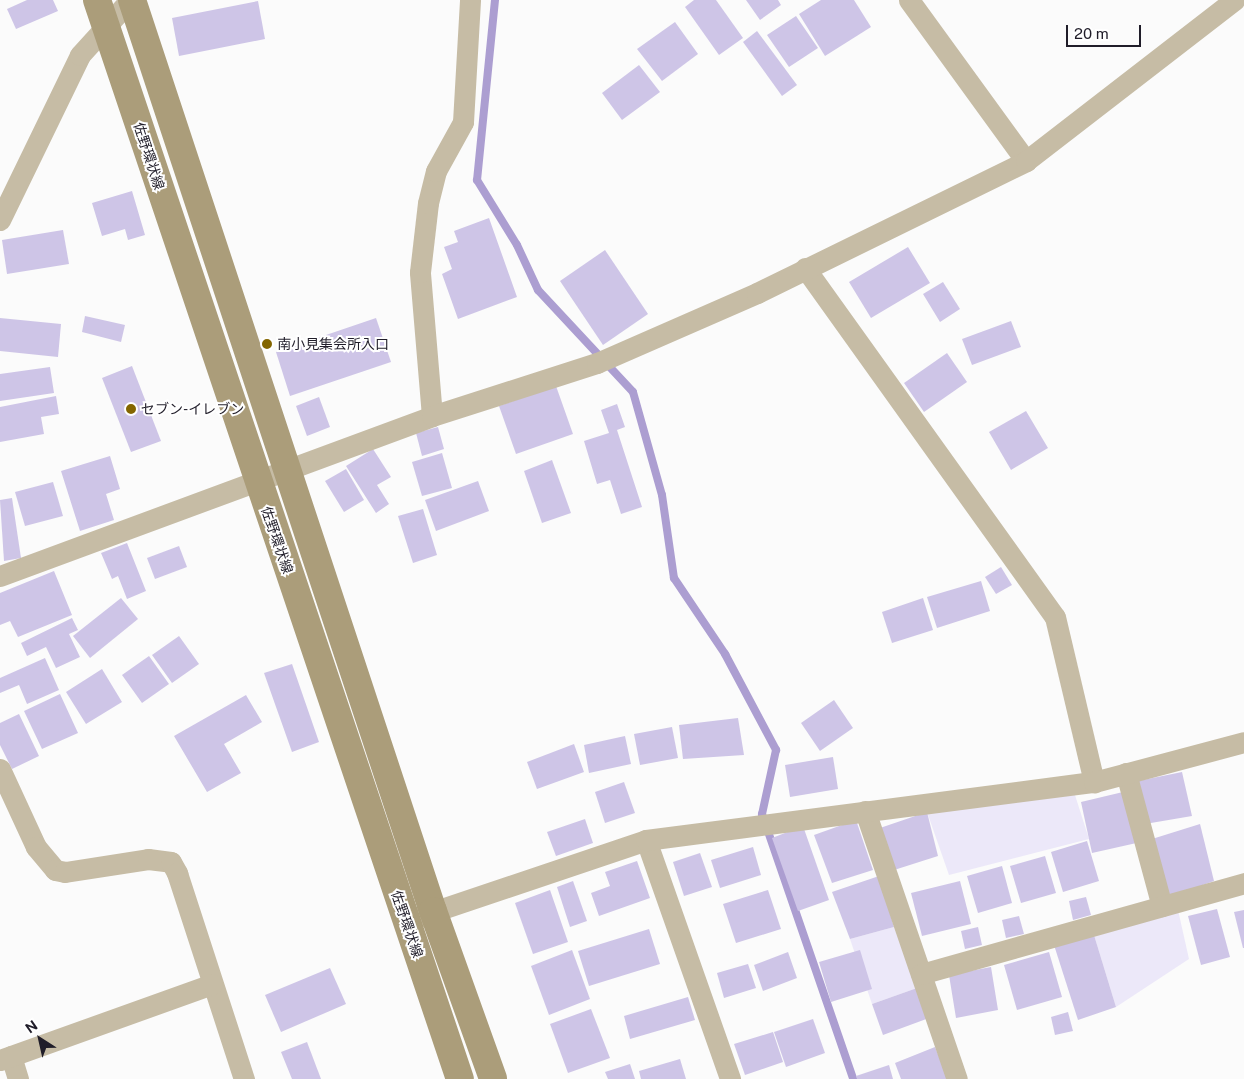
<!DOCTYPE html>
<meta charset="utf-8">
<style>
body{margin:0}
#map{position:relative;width:1244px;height:1079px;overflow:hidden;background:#fbfbfb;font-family:"Public Sans","Noto Sans JP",sans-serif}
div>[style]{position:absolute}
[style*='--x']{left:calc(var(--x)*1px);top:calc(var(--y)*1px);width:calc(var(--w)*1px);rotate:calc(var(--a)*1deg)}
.green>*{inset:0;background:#ece8f9}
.stream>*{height:8px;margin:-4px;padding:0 4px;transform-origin:4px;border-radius:4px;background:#ac9ed1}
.building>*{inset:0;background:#cec5e7}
.minor>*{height:21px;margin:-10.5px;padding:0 10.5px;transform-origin:10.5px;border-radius:10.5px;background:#c6bca5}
.secondary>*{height:28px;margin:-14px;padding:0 14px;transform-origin:14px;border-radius:14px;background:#ab9d7a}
.dots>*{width:14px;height:14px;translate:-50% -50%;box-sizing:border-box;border:2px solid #fff;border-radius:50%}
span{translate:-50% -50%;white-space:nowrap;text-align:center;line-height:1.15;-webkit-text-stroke:4px #fff;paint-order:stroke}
.street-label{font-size:14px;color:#201d29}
.poi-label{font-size:14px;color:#201d29}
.left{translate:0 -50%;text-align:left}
.north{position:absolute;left:15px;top:1014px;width:50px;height:50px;-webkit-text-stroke:4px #fff;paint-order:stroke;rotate:325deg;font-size:14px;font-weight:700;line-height:20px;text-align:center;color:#201d29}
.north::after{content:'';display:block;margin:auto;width:18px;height:22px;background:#201d29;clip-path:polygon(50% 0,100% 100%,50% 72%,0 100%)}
.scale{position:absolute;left:1066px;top:25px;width:75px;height:22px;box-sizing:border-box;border:2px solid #201d29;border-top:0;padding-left:6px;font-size:15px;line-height:18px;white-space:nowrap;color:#201d29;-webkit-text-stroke:4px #fff;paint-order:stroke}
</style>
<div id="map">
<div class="green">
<i style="clip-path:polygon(1075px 795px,1089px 839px,949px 875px,927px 812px)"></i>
<i style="clip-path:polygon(1178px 910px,1189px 959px,1116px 1007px,1094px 935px)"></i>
<i style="clip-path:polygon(894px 927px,917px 988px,872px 1004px,850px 939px)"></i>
</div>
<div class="stream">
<i style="--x:495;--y:0;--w:181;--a:95.7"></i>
<i style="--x:477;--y:180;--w:76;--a:58.4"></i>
<i style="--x:517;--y:245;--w:50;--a:65"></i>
<i style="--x:538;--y:290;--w:139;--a:47"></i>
<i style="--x:633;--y:392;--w:107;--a:74.3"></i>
<i style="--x:662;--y:495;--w:84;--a:81.8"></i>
<i style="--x:674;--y:578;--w:92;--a:56.1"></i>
<i style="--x:725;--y:654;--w:109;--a:62"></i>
<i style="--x:776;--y:750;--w:66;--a:102.3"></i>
<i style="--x:762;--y:814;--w:280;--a:71"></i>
</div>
<div class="building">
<i style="clip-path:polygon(27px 0,53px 0,58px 11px,16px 29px,7px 9px)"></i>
<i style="clip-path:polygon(694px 0,716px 0,743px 38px,719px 55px,685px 7px)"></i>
<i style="clip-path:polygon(746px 0,778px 0,781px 5px,760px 20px)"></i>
<i style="clip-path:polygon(821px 0,854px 0,871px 27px,825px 56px,799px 14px)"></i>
<i style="clip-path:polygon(258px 1px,265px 39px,179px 56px,172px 18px)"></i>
<i style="clip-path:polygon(796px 16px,818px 48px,789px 67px,767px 35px)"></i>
<i style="clip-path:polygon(675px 22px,698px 54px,662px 81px,637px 49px)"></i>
<i style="clip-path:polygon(757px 31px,797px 85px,782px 96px,743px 42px)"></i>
<i style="clip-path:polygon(639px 65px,660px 92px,622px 120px,602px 93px)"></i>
<i style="clip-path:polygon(132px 191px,145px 235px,128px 240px,125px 229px,102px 236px,92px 203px)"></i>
<i style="clip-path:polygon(489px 218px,517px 297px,458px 319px,442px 274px,452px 269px,444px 247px,458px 242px,454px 231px)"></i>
<i style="clip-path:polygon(63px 230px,69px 264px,7px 274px,2px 240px)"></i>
<i style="clip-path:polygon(908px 247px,930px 283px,871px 318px,849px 282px)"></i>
<i style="clip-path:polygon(605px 250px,648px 314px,603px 345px,560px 281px)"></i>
<i style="clip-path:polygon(943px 282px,960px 309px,940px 322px,923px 294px)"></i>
<i style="clip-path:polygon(85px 316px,125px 325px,121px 342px,82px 332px)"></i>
<i style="clip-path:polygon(0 318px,61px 324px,58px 357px,0 351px)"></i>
<i style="clip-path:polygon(376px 318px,391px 362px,290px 396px,276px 352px)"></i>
<i style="clip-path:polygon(1011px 321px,1021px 347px,972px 365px,962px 339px)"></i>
<i style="clip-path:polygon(947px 353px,967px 382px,924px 412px,904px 383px)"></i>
<i style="clip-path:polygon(132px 366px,161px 441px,131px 452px,102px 378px)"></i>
<i style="clip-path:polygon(50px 367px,54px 393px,0 401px,0 374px)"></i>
<i style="clip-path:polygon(556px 386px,573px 434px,516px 454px,499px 406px)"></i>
<i style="clip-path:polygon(56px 396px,59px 414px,41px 417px,44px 434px,0 442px,0 407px)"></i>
<i style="clip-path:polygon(319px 397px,330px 427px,307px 436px,296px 406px)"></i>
<i style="clip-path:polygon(617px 404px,625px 427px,617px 430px,642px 507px,621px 514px,610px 480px,597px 484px,584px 441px,609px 433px,601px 410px)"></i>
<i style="clip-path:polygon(1026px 411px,1048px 448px,1011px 470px,989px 432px)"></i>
<i style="clip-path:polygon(438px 427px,444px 449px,422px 456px,416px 433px)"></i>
<i style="clip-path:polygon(373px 449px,391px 477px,377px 485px,389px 504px,376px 513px,346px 466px)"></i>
<i style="clip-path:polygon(442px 453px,452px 488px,422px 496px,412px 462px)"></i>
<i style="clip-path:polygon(110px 456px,120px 489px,106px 494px,114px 520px,80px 531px,61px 471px)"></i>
<i style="clip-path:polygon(552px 460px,571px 513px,542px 523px,524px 471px)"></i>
<i style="clip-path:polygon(346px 469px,364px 500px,344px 512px,325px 481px)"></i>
<i style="clip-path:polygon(478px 481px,489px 511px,436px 531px,425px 500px)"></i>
<i style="clip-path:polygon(53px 482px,63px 516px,25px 526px,15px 492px)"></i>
<i style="clip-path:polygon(12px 498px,21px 558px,4px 561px,0 500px)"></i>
<i style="clip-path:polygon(423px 509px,437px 555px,413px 563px,398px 516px)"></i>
<i style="clip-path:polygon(127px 543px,146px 591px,127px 599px,118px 576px,112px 579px,101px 553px)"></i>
<i style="clip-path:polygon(179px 546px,187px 567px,155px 579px,147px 558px)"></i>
<i style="clip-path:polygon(1001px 567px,1012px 585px,996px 594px,985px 577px)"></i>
<i style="clip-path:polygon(54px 571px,72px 615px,18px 637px,10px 621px,0 625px,0 593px)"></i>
<i style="clip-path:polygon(981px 581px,990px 611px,937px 628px,927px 597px)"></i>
<i style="clip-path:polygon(121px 598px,138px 619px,90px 658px,73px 636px)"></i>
<i style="clip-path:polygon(923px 598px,933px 630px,892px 643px,882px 612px)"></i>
<i style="clip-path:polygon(72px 618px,78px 630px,69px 634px,80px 657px,56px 668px,46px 647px,27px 656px,21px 643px)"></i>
<i style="clip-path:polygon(179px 636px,199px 664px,172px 683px,152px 655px)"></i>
<i style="clip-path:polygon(149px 656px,169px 684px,142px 703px,122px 675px)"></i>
<i style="clip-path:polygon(45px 658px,59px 690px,27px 704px,19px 685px,0 693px,0 678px)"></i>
<i style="clip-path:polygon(292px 664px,319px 742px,292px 752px,264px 673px)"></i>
<i style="clip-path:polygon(102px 669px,122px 702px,86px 724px,66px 692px)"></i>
<i style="clip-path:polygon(60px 694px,78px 733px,42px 749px,24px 711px)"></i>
<i style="clip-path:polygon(246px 695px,262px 722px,224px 744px,241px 773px,207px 792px,174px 736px)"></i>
<i style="clip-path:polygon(834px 700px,853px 728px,820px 751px,801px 723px)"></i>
<i style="clip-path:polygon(19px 714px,39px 756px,12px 769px,0 745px,0 723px)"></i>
<i style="clip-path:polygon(738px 718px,744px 755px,683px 759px,679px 725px)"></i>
<i style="clip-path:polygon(672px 727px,678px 758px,640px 765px,634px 734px)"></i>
<i style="clip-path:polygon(625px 736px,631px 764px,589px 773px,584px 745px)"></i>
<i style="clip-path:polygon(574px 744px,584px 772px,537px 789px,527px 762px)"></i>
<i style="clip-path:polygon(833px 757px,838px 789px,790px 797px,785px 765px)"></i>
<i style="clip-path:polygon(1182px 772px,1192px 816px,1145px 824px,1133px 782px)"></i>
<i style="clip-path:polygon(624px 782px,635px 813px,605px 823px,595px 792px)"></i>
<i style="clip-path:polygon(1123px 792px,1141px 842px,1092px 853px,1081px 802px)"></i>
<i style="clip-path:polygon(927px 812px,938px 856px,891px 871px,880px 828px)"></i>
<i style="clip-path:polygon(585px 819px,593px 843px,556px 856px,547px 832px)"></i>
<i style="clip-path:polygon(856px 820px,873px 870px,832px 883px,814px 835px)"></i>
<i style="clip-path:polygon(1200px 824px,1214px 881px,1169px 897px,1152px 839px)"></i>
<i style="clip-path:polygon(803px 826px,829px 900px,798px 911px,772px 838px)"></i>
<i style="clip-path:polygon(1087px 841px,1099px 881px,1063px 892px,1051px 852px)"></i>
<i style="clip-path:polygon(753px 847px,761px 875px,720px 888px,711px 860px)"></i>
<i style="clip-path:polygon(700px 853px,712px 887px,684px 896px,673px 862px)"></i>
<i style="clip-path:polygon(1045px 856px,1056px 893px,1021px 903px,1010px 866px)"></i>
<i style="clip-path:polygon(637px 861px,650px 898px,599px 916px,591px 893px,610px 886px,605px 872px)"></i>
<i style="clip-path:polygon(1002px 866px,1012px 903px,978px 913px,967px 876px)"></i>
<i style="clip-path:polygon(879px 876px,894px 927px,850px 939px,832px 892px)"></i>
<i style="clip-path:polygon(573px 881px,587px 921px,570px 927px,557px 887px)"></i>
<i style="clip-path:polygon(960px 881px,971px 924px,922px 936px,911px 893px)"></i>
<i style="clip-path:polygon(550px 890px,568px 942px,533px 954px,515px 903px)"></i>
<i style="clip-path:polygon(768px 890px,781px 929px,736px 943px,723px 904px)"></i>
<i style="clip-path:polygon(1086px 897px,1091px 915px,1073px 920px,1069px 901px)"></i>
<i style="clip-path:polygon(1217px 909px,1230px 957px,1201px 965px,1188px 916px)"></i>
<i style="clip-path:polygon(1244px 910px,1244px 948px,1243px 948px,1234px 912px)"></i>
<i style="clip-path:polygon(1019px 916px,1024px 934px,1006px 938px,1002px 920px)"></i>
<i style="clip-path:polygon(978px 927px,982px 945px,965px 949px,961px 931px)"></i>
<i style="clip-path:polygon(649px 929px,660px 964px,589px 986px,578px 951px)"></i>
<i style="clip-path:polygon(1094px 935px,1116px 1007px,1078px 1020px,1054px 945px)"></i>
<i style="clip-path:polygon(572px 950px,590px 999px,549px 1015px,531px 966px)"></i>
<i style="clip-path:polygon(860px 950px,872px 989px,831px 1002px,819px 962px)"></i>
<i style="clip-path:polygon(788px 952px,797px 978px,763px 991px,754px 965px)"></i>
<i style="clip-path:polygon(1049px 952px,1062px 997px,1017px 1010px,1004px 965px)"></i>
<i style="clip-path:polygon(748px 964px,756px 988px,724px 998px,717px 973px)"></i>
<i style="clip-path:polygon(991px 967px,998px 1010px,956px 1018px,949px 975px)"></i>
<i style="clip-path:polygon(330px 968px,346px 1004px,281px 1032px,265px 995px)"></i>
<i style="clip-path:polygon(917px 988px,929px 1018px,883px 1035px,872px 1004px)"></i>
<i style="clip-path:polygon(688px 997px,695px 1020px,630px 1039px,624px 1016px)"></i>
<i style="clip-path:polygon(591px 1009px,610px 1058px,568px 1073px,550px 1024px)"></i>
<i style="clip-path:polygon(1068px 1012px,1073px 1031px,1055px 1035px,1051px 1017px)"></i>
<i style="clip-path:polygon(813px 1019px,825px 1053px,786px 1067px,774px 1032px)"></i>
<i style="clip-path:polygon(773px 1032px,783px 1062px,745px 1075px,734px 1044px)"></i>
<i style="clip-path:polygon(307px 1042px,321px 1079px,292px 1079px,281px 1052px)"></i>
<i style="clip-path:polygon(935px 1047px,948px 1079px,901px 1079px,895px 1063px)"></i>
<i style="clip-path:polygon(680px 1059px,686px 1079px,641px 1079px,639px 1071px)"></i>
<i style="clip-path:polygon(630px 1064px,635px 1079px,608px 1079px,605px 1072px)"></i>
<i style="clip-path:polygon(889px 1065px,893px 1079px,857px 1079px,856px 1076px)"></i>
</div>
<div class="minor">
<i style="--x:909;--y:0;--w:199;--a:54"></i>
<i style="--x:0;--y:220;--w:183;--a:-64.1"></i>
<i style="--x:80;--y:55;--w:74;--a:-47.7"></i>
<i style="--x:805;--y:268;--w:429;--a:54.4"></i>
<i style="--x:1055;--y:617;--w:170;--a:76.7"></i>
<i style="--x:432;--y:416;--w:144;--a:-94.8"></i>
<i style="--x:420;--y:272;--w:69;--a:-83.4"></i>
<i style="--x:428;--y:203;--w:33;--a:-76"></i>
<i style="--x:436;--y:171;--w:56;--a:-61.1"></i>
<i style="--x:463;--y:122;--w:122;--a:-86.7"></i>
<i style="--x:0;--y:576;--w:461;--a:-20.3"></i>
<i style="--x:432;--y:416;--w:173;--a:-17.8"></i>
<i style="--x:597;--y:363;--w:175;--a:-23.6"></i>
<i style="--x:757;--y:293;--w:300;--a:-26.1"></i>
<i style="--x:1026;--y:161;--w:263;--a:-37.7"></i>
<i style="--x:0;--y:769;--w:86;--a:65.2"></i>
<i style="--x:36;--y:847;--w:30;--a:50"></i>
<i style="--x:55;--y:870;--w:10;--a:11"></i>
<i style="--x:65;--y:872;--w:84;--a:-8.9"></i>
<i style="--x:148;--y:859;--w:23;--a:7"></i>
<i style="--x:171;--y:862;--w:13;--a:61"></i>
<i style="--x:177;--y:873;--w:217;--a:72"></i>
<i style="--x:1126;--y:773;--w:138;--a:74.9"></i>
<i style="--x:865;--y:811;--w:283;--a:71.1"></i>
<i style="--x:646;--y:840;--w:253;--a:70.6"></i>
<i style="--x:406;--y:921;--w:253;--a:-18.6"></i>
<i style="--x:646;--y:840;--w:452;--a:-7.4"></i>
<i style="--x:1094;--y:782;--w:155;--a:-14.9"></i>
<i style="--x:921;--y:974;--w:336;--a:-15.7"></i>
<i style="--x:11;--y:1056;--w:24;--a:73"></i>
<i style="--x:0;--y:1060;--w:225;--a:-19.7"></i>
</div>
<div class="secondary">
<i style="--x:97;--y:0;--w:1138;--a:71.41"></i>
<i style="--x:132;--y:0;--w:959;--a:71.72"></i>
<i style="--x:433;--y:911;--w:178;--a:70.3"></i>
</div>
<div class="dots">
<i style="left:267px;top:344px;background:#846600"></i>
<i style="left:131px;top:409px;background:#846600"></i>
</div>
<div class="street-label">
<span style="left:149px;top:156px;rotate:72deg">佐野環状線</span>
<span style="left:277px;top:540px;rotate:71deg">佐野環状線</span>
<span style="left:407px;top:924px;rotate:71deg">佐野環状線</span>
</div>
<div class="poi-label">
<span class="left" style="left:277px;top:344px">南小見集会所入口</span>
<span class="left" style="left:141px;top:409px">セブン-イレブン</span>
</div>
<div class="north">N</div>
<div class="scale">20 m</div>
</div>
